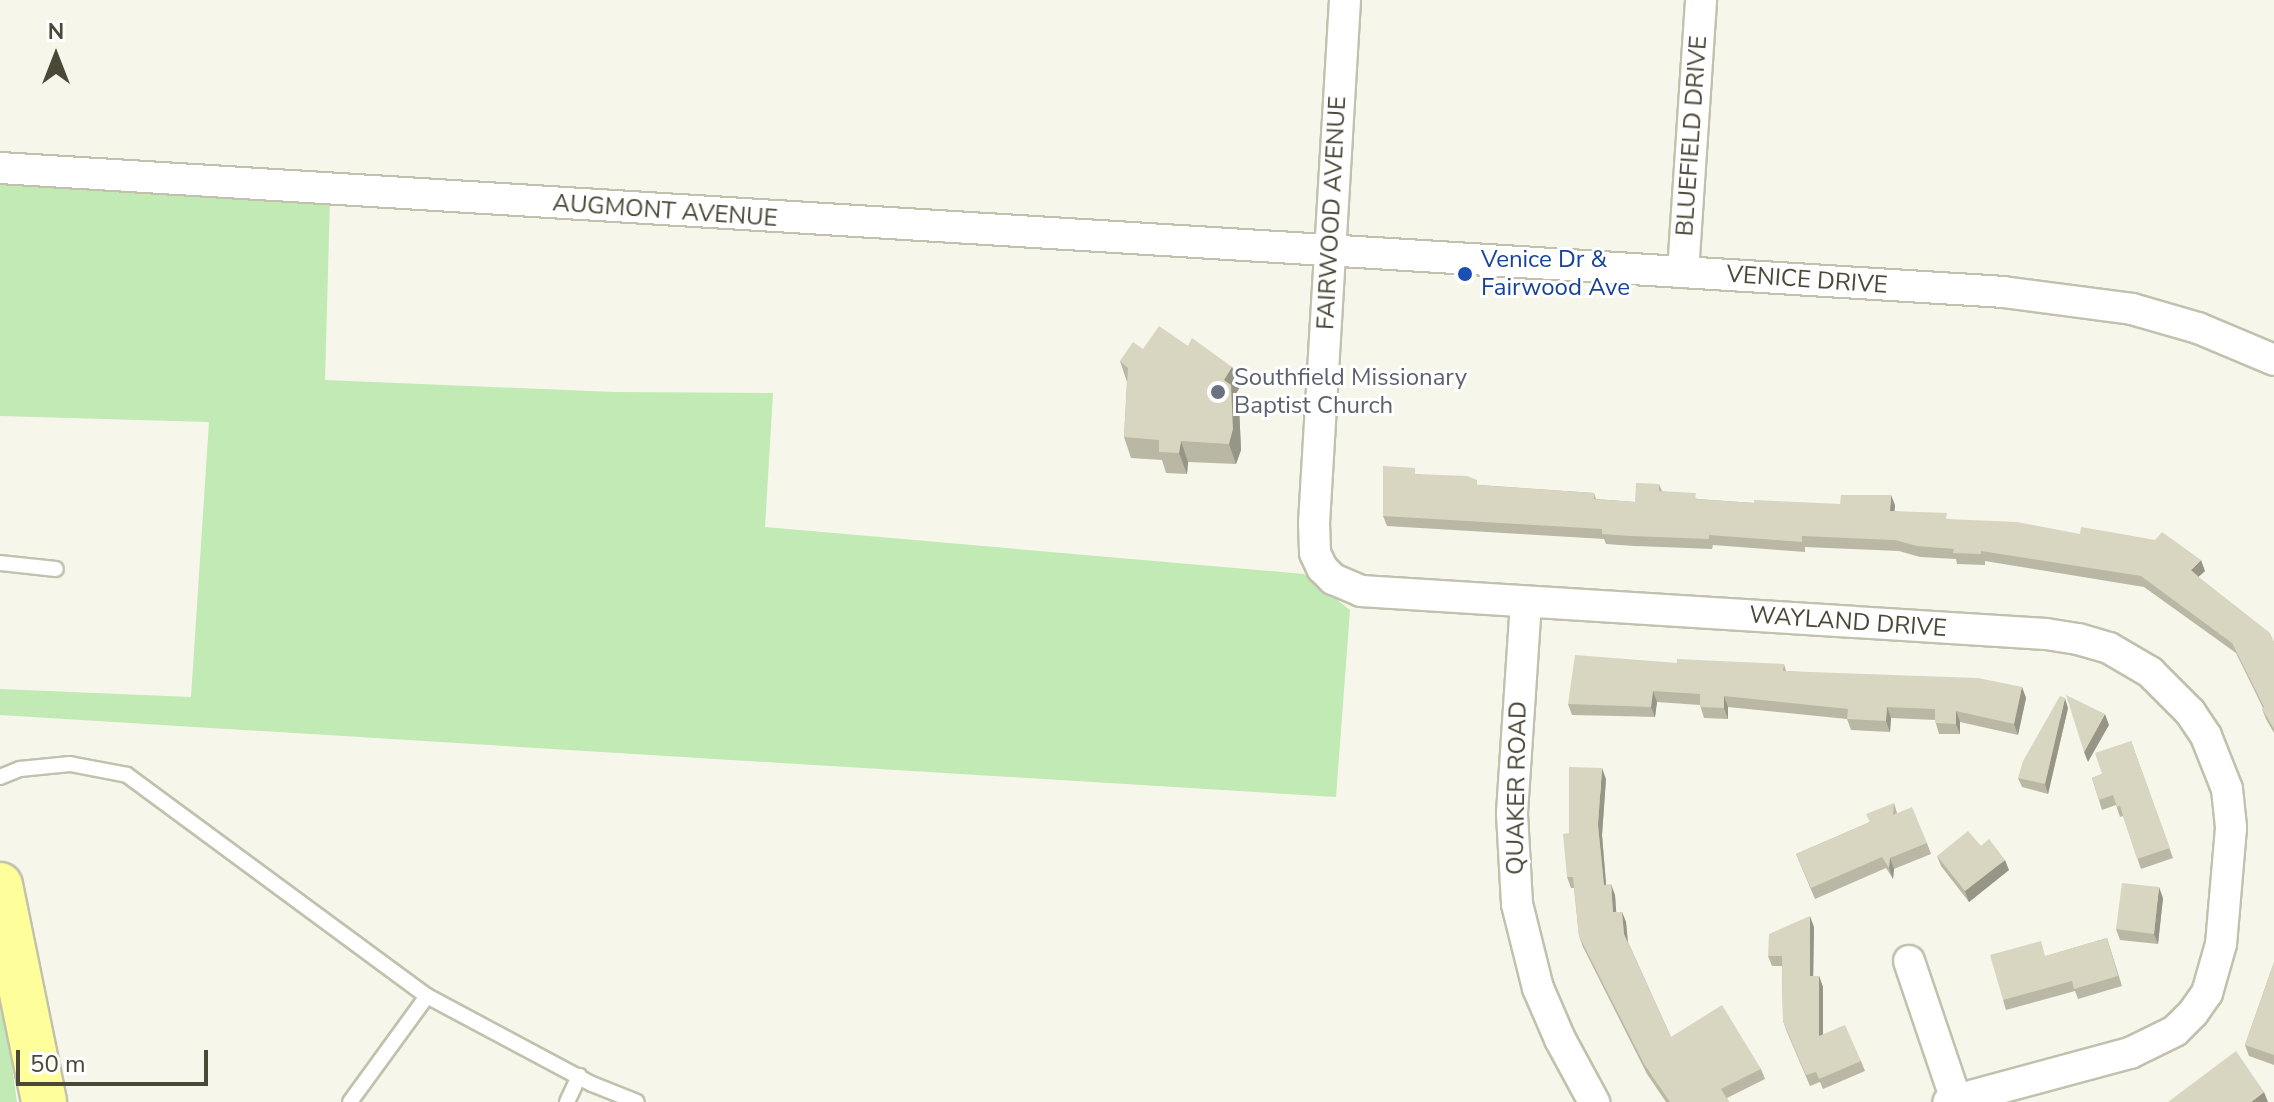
<!DOCTYPE html>
<style>
body{margin:0}
#map{position:relative;width:2274px;height:1102px;overflow:hidden;background:#f6f6eb;font-family:"Nunito Sans",sans-serif}
div>[style]{position:absolute}
[style*='--x']{left:calc(var(--x)*1px);top:calc(var(--y)*1px);width:calc(var(--w)*1px);rotate:calc(var(--a)*1deg)}
.green>*{inset:0;background:#c1eab4}
.roads{filter:drop-shadow(2px 0 #c2c1ad) drop-shadow(-2px 0 #c2c1ad) drop-shadow(0 2px #c2c1ad) drop-shadow(0 -2px #c2c1ad)}
.service>*{height:14px;margin:-7px;padding:0 7px;transform-origin:7px;border-radius:7px;background:#fff}
.minor>*{height:30px;margin:-15px;padding:0 15px;transform-origin:15px;border-radius:15px;background:#fff}
.primary>*{height:44px;margin:-22px;padding:0 22px;transform-origin:22px;border-radius:22px;background:#feff9b}
.wall>*{inset:0;background:#bab7a5}
.shaded-wall>*{inset:0;background:#979586}
.building>*{inset:0;background:#d8d5c0}
.dots>*{width:22px;height:22px;translate:-50% -50%;box-sizing:border-box;border:4px solid #fff;border-radius:50%}
span{translate:-50% -50%;white-space:nowrap;text-align:center;line-height:1.15;-webkit-text-stroke:6px #fff;paint-order:stroke}
.street-label{font-size:24px;color:#4a4938}
.transit-label{font-size:24px;color:#164399}
.left{translate:0 -50%;text-align:left}
.worship-label{font-size:24px;color:#5b616d}
.north{position:absolute;left:16px;top:16px;width:80px;height:80px;-webkit-text-stroke:6px #fff;paint-order:stroke;rotate:0deg;font-size:22px;font-weight:700;line-height:32px;text-align:center;color:#4a4938}
.north::after{content:'';display:block;margin:auto;width:28px;height:36px;background:#4a4938;clip-path:polygon(50% 0,100% 100%,50% 72%,0 100%)}
.scale{position:absolute;left:16px;top:1050px;width:192px;height:36px;box-sizing:border-box;border:4px solid #4a4938;border-top:0;padding-left:10px;font-size:24px;line-height:28px;white-space:nowrap;color:#4a4938;-webkit-text-stroke:6px #fff;paint-order:stroke}
</style>
<div id="map">
<div class="green">
<i style="clip-path:polygon(0 181px,330px 199px,325px 380px,614px 392px,773px 393px,765px 527px,1304px 574px,1350px 610px,1336px 797px,0 715px,0 689px,191px 697px,209px 422px,0 416px)"></i>
<i style="clip-path:polygon(0 999px,6px 1023px,17px 1102px,0 1102px)"></i>
</div>
<div class="roads">
<div class="service">
<i style="--x:0;--y:563;--w:56;--a:6.1"></i>
<i style="--x:0;--y:777;--w:22;--a:-22"></i>
<i style="--x:20;--y:769;--w:50;--a:-5.7"></i>
<i style="--x:70;--y:764;--w:58;--a:10.9"></i>
<i style="--x:127;--y:775;--w:373;--a:36.4"></i>
<i style="--x:427;--y:996;--w:187;--a:28.1"></i>
<i style="--x:592;--y:1084;--w:48;--a:21.8"></i>
<i style="--x:350;--y:1102;--w:131;--a:-54"></i>
<i style="--x:567;--y:1102;--w:29;--a:-65"></i>
</div>
<div class="minor">
<i style="--x:1345;--y:0;--w:524;--a:93.39"></i>
<i style="--x:1314;--y:523;--w:30;--a:88"></i>
<i style="--x:1315;--y:553;--w:17;--a:65"></i>
<i style="--x:1322;--y:568;--w:16;--a:45"></i>
<i style="--x:1333;--y:579;--w:30;--a:23"></i>
<i style="--x:1361;--y:591;--w:686;--a:3.59"></i>
<i style="--x:2046;--y:634;--w:32;--a:9"></i>
<i style="--x:2078;--y:639;--w:32;--a:16"></i>
<i style="--x:2109;--y:648;--w:48;--a:30.3"></i>
<i style="--x:2150;--y:672;--w:57;--a:45"></i>
<i style="--x:2190;--y:712;--w:29;--a:56"></i>
<i style="--x:2206;--y:736;--w:57;--a:68.4"></i>
<i style="--x:2227;--y:789;--w:39;--a:84"></i>
<i style="--x:2231;--y:828;--w:116;--a:94.9"></i>
<i style="--x:2221;--y:944;--w:51;--a:105.9"></i>
<i style="--x:2207;--y:993;--w:24;--a:125"></i>
<i style="--x:2193;--y:1013;--w:25;--a:135"></i>
<i style="--x:2175;--y:1031;--w:50;--a:153.9"></i>
<i style="--x:2130;--y:1053;--w:188;--a:164.9"></i>
<i style="--x:0;--y:168;--w:2007;--a:3.54"></i>
<i style="--x:2003;--y:292;--w:130;--a:7.5"></i>
<i style="--x:2132;--y:309;--w:69;--a:16.1"></i>
<i style="--x:2198;--y:328;--w:82;--a:22.8"></i>
<i style="--x:1683;--y:272;--w:273;--a:-86.2"></i>
<i style="--x:1526;--y:602;--w:212;--a:93.8"></i>
<i style="--x:1512;--y:814;--w:90;--a:86.8"></i>
<i style="--x:1517;--y:904;--w:87;--a:76"></i>
<i style="--x:1538;--y:988;--w:56;--a:66.7"></i>
<i style="--x:1560;--y:1039;--w:72;--a:61.6"></i>
<i style="--x:1909;--y:961;--w:147;--a:71.3"></i>
</div>
<div class="primary">
<i style="--x:0;--y:885;--w:221;--a:78.5"></i>
</div>
</div>
<div class="wall">
<i style="clip-path:polygon(1188px 346px,1232px 367px,1240px 387px,1235px 395px,1239px 406px,1241px 450px,1236px 464px,1188px 462px,1187px 474px,1166px 473px,1162px 460px,1131px 458px,1124px 437px,1127px 382px,1120px 361px,1143px 349px)"></i>
<i style="clip-path:polygon(1417px 474px,1479px 485px,1594px 493px,1596px 499px,1635px 502px,1659px 484px,1662px 491px,1698px 499px,1754px 503px,1895px 505px,1894px 511px,1948px 519px,2205px 571px,2198px 577px,2274px 642px,2274px 733px,2266px 719px,2262px 709px,2263px 708px,2236px 653px,2144px 587px,1985px 561px,1985px 565px,1957px 564px,1956px 559px,1920px 557px,1899px 551px,1805px 547px,1805px 552px,1713px 545px,1712px 549px,1634px 546px,1606px 544px,1604px 539px,1387px 526px,1383px 516px)"></i>
<i style="clip-path:polygon(1677px 663px,1784px 664px,1786px 671px,2022px 687px,2026px 698px,2018px 735px,1960px 722px,1960px 734px,1939px 734px,1935px 720px,1891px 718px,1890px 732px,1851px 730px,1847px 719px,1728px 707px,1728px 719px,1704px 718px,1700px 705px,1657px 702px,1655px 717px,1572px 715px,1568px 704px)"></i>
<i style="clip-path:polygon(2068px 708px,2048px 794px,2022px 787px,2018px 778px)"></i>
<i style="clip-path:polygon(2131px 741px,2173px 858px,2141px 869px,2123px 816px,2120px 817px,2116px 805px,2102px 810px,2092px 778px,2102px 774px)"></i>
<i style="clip-path:polygon(1606px 779px,1602px 835px,1606px 885px,1615px 895px,1616px 912px,1622px 912px,1626px 922px,1628px 942px,1671px 1037px,1761px 1069px,1765px 1079px,1727px 1098px,1729px 1102px,1666px 1102px,1647px 1074px,1583px 947px,1579px 936px,1574px 888px,1571px 888px,1567px 877px)"></i>
<i style="clip-path:polygon(1894px 803px,1897px 813px,1927px 843px,1931px 854px,1894px 869px,1893px 879px,1886px 868px,1815px 899px,1796px 854px,1870px 822px)"></i>
<i style="clip-path:polygon(1981px 846px,2009px 870px,1969px 902px,1941px 866px,1937px 856px)"></i>
<i style="clip-path:polygon(2163px 898px,2158px 944px,2120px 940px,2116px 929px)"></i>
<i style="clip-path:polygon(1814px 927px,1813px 976px,1819px 976px,1823px 987px,1823px 1035px,1861px 1061px,1865px 1071px,1823px 1089px,1820px 1082px,1810px 1086px,1787px 1032px,1783px 1021px,1782px 966px,1772px 966px,1768px 956px)"></i>
<i style="clip-path:polygon(2107px 938px,2122px 986px,2078px 999px,2075px 991px,2006px 1010px,2003px 1000px,2046px 956px)"></i>
<i style="clip-path:polygon(2274px 962px,2274px 1065px,2249px 1056px,2245px 1045px)"></i>
</div>
<div class="shaded-wall">
<i style="clip-path:polygon(1232px 367px,1240px 387px,1235px 395px,1239px 406px,1241px 450px,1236px 464px,1229px 444px,1224px 380px)"></i>
<i style="clip-path:polygon(1181px 441px,1188px 462px,1187px 474px,1179px 453px)"></i>
<i style="clip-path:polygon(1891px 495px,1895px 505px,1894px 522px,1890px 511px)"></i>
<i style="clip-path:polygon(2201px 560px,2205px 571px,2195px 580px,2191px 570px)"></i>
<i style="clip-path:polygon(2022px 687px,2026px 698px,2018px 735px,2014px 724px)"></i>
<i style="clip-path:polygon(1653px 691px,1657px 702px,1655px 717px,1651px 707px)"></i>
<i style="clip-path:polygon(1724px 696px,1728px 707px,1728px 719px,1724px 708px)"></i>
<i style="clip-path:polygon(2065px 698px,2068px 708px,2048px 794px,2045px 784px)"></i>
<i style="clip-path:polygon(1887px 707px,1891px 718px,1890px 732px,1886px 721px)"></i>
<i style="clip-path:polygon(1956px 711px,1960px 722px,1960px 734px,1956px 724px)"></i>
<i style="clip-path:polygon(2105px 714px,2109px 725px,2088px 762px,2084px 752px)"></i>
<i style="clip-path:polygon(1602px 768px,1606px 779px,1602px 835px,1607px 895px,1604px 885px,1598px 825px)"></i>
<i style="clip-path:polygon(1890px 858px,1894px 869px,1893px 879px,1889px 868px)"></i>
<i style="clip-path:polygon(2005px 860px,2009px 870px,1969px 902px,1965px 891px)"></i>
<i style="clip-path:polygon(1611px 884px,1615px 895px,1617px 923px,1613px 912px)"></i>
<i style="clip-path:polygon(2159px 887px,2163px 898px,2158px 944px,2154px 934px)"></i>
<i style="clip-path:polygon(1622px 912px,1626px 922px,1628px 944px,1624px 934px)"></i>
<i style="clip-path:polygon(1810px 916px,1814px 927px,1813px 987px,1810px 976px)"></i>
<i style="clip-path:polygon(1819px 976px,1823px 987px,1823px 1047px,1819px 1036px)"></i>
<i style="clip-path:polygon(2264px 1092px,2268px 1102px,2251px 1102px)"></i>
</div>
<div class="building">
<i style="clip-path:polygon(1159px 326px,1188px 346px,1192px 338px,1232px 367px,1224px 380px,1231px 385px,1233px 429px,1229px 444px,1181px 441px,1179px 453px,1159px 452px,1159px 440px,1124px 437px,1128px 368px,1120px 361px,1133px 342px,1143px 349px)"></i>
<i style="clip-path:polygon(1383px 466px,1415px 468px,1415px 474px,1467px 476px,1477px 480px,1477px 485px,1594px 493px,1594px 499px,1635px 502px,1636px 483px,1659px 484px,1659px 491px,1696px 493px,1695px 499px,1754px 503px,1754px 500px,1840px 504px,1841px 495px,1891px 495px,1890px 511px,1947px 513px,1946px 519px,2017px 522px,2080px 534px,2081px 527px,2155px 540px,2162px 532px,2201px 560px,2191px 570px,2200px 578px,2270px 633px,2274px 642px,2274px 729px,2262px 709px,2264px 707px,2232px 643px,2141px 576px,1981px 551px,1981px 554px,1953px 553px,1954px 549px,1917px 546px,1895px 540px,1802px 536px,1802px 542px,1709px 535px,1709px 539px,1630px 536px,1602px 534px,1602px 529px,1383px 516px)"></i>
<i style="clip-path:polygon(1575px 655px,1677px 663px,1677px 659px,1784px 664px,1783px 671px,1978px 678px,2022px 687px,2014px 724px,1956px 711px,1956px 724px,1935px 723px,1935px 709px,1887px 707px,1886px 721px,1847px 719px,1848px 709px,1724px 696px,1724px 708px,1700px 707px,1700px 694px,1653px 691px,1651px 707px,1568px 704px)"></i>
<i style="clip-path:polygon(2066px 695px,2105px 714px,2084px 752px)"></i>
<i style="clip-path:polygon(2060px 696px,2065px 698px,2045px 784px,2018px 778px,2023px 761px)"></i>
<i style="clip-path:polygon(2131px 741px,2170px 848px,2137px 859px,2120px 806px,2117px 807px,2113px 795px,2099px 800px,2092px 778px,2102px 774px,2095px 753px)"></i>
<i style="clip-path:polygon(1569px 767px,1602px 768px,1598px 825px,1604px 885px,1611px 884px,1613px 912px,1622px 912px,1624px 934px,1671px 1037px,1722px 1005px,1761px 1069px,1721px 1089px,1729px 1102px,1670px 1102px,1644px 1064px,1579px 936px,1573px 877px,1567px 877px,1563px 834px,1569px 833px)"></i>
<i style="clip-path:polygon(1894px 803px,1893px 815px,1912px 807px,1927px 843px,1890px 858px,1889px 868px,1882px 857px,1811px 888px,1796px 854px,1870px 822px,1866px 814px)"></i>
<i style="clip-path:polygon(1968px 831px,1981px 846px,1989px 839px,2005px 860px,1965px 891px,1937px 856px)"></i>
<i style="clip-path:polygon(2122px 883px,2159px 887px,2154px 934px,2116px 929px)"></i>
<i style="clip-path:polygon(1810px 916px,1810px 976px,1819px 976px,1819px 1036px,1845px 1025px,1861px 1061px,1819px 1079px,1816px 1072px,1806px 1075px,1783px 1021px,1782px 956px,1768px 956px,1769px 934px)"></i>
<i style="clip-path:polygon(2107px 938px,2118px 976px,2074px 989px,2072px 981px,2003px 1000px,1990px 955px,2041px 941px,2045px 956px)"></i>
<i style="clip-path:polygon(2274px 962px,2274px 1055px,2245px 1045px)"></i>
<i style="clip-path:polygon(2236px 1051px,2264px 1092px,2251px 1102px,2168px 1102px)"></i>
</div>
<div class="dots">
<i style="left:1465px;top:274px;background:#1a4fb4"></i>
<i style="left:1218px;top:392px;background:#6b7280"></i>
</div>
<div class="street-label">
<span style="left:1692px;top:136px;rotate:-86deg">BLUEFIELD DRIVE</span>
<span style="left:665px;top:211px;rotate:4deg">AUGMONT AVENUE</span>
<span style="left:1332px;top:213px;rotate:-87deg">FAIRWOOD AVENUE</span>
<span style="left:1807px;top:280px;rotate:4deg">VENICE DRIVE</span>
<span style="left:1848px;top:622px;rotate:4deg">WAYLAND DRIVE</span>
<span style="left:1517px;top:788px;rotate:-89deg">QUAKER ROAD</span>
</div>
<div class="transit-label">
<span class="left" style="left:1481px;top:274px">Venice Dr &amp;<br>Fairwood Ave</span>
</div>
<div class="worship-label">
<span class="left" style="left:1234px;top:392px">Southfield Missionary<br>Baptist Church</span>
</div>
<div class="north">N</div>
<div class="scale">50 m</div>
</div>
